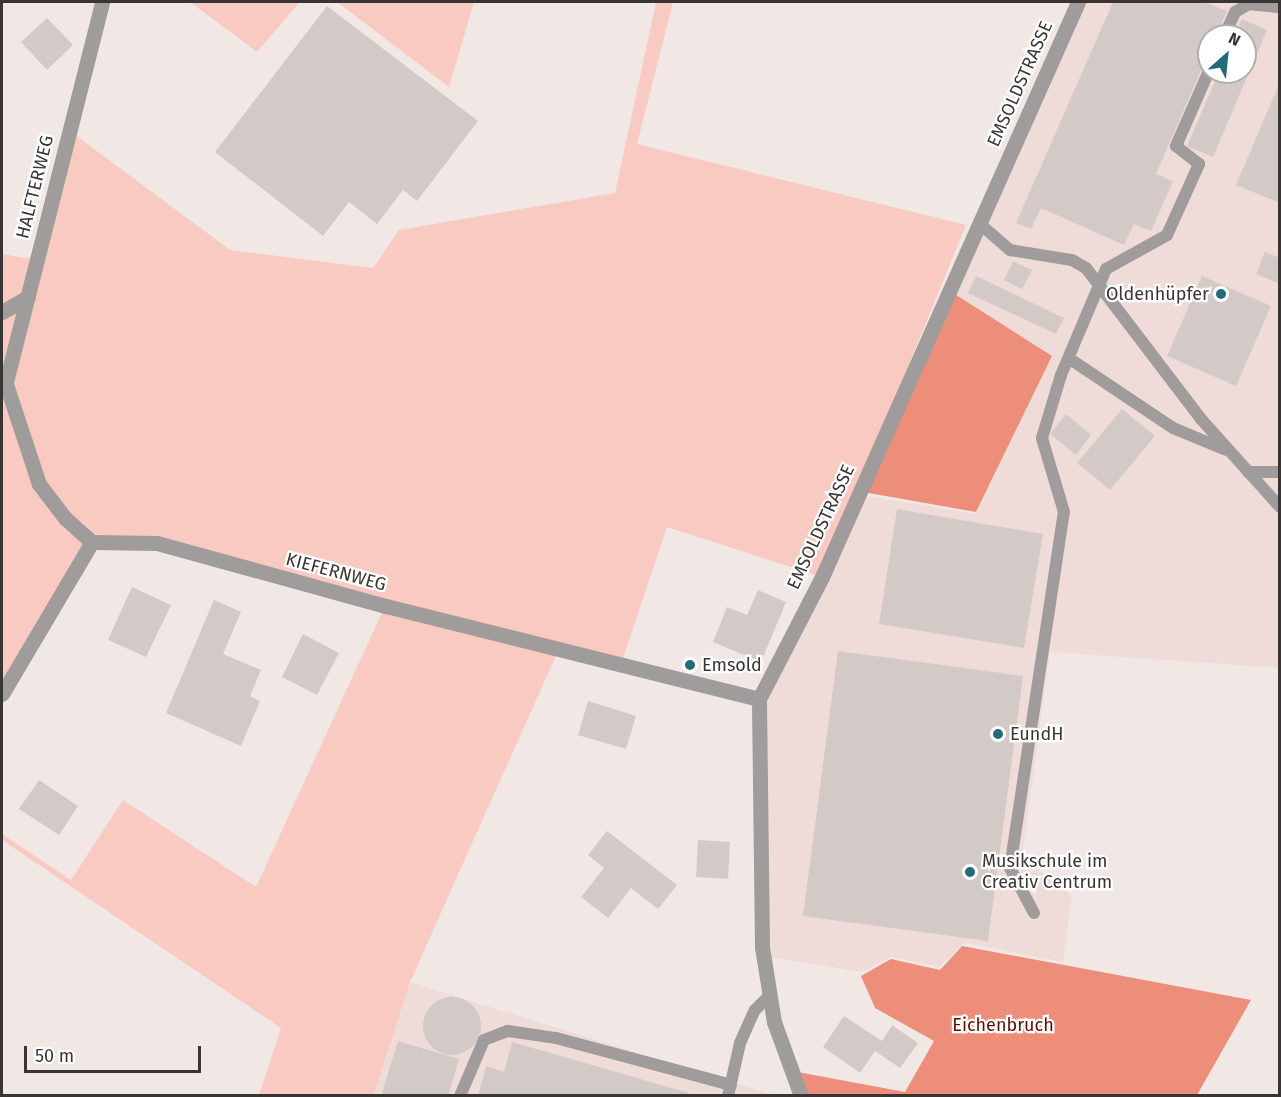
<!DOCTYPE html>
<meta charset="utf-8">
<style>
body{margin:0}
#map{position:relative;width:1281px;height:1097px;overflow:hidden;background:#f1e8e5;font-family:"Fira Sans",sans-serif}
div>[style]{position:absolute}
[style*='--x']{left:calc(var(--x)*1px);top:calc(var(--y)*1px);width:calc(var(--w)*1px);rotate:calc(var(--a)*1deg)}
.built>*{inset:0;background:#efdcd8}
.green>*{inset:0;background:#f8cac1}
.forest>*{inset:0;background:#ec8e7a}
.building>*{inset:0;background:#d3cac8}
.round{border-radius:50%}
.service>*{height:12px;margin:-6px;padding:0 6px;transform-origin:6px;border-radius:6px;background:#a09c9b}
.minor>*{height:15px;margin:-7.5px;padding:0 7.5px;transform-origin:7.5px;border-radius:7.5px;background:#a09c9b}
.dots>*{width:16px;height:16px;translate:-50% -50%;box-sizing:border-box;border:3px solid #fff;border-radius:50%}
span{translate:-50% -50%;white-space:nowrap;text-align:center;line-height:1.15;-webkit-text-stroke:4.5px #fff;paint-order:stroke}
.street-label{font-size:18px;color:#393534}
.poi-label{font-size:18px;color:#393534}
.right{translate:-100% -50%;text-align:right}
.left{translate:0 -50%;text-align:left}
.park-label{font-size:18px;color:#600b00}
.frame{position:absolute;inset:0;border:3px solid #393534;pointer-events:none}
.north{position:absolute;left:1197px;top:24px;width:60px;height:60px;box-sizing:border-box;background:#fff;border:2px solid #b0aeae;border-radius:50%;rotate:27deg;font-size:16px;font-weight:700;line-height:24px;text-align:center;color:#393534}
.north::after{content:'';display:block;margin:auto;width:21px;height:27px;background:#246b78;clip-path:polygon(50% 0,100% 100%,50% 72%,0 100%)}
.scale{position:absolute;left:24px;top:1046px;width:177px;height:27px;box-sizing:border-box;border:3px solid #393534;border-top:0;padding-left:8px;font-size:18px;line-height:21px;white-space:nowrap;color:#393534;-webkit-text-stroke:4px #fff;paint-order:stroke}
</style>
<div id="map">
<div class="built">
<i style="clip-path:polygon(evenodd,1083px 2px,1279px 2px,1279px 668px,1050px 652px,1022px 858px,1072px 896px,1063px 962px,964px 943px,939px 967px,891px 957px,862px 972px,767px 957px,763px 698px,861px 495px,976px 514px,1052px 356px,953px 293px,1083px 2px,1209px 36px,1245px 36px,1245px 72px,1209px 72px,1209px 36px)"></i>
<i style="clip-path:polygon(410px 982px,773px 1095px,374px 1096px)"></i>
</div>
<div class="green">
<i style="clip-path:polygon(190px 2px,300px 2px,257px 52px)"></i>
<i style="clip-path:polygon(337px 2px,474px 2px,449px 87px)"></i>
<i style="clip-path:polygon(656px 2px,673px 2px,637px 144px,966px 225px,822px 577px,667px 527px,621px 664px,559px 649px,410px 982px,374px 1095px,259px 1095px,281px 1028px,2px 840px,2px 834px,71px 880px,123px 800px,256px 887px,385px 606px,157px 543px,92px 542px,2px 694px,2px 254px,37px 260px,70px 131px,230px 250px,373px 268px,399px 230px,615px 193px)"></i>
</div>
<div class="forest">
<i style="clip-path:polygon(953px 293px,1052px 356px,976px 512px,863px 492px)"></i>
<i style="clip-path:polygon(962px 946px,1251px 1000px,1197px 1095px,801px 1095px,792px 1071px,905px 1092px,934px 1041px,875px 1008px,861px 976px,891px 959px,940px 970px)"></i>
</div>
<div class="building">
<i style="clip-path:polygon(1113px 2px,1204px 2px,1227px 11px,1216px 36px,1209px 36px,1209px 52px,1156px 174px,1173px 181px,1151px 231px,1134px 224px,1124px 245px,1041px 208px,1031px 229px,1016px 223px)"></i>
<i style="clip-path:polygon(327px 6px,478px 121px,417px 201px,403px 190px,377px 224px,349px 202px,323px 236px,215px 152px)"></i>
<i style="clip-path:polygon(47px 18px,73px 45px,47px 70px,21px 42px)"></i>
<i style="clip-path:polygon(1242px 19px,1267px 30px,1213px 157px,1187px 146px,1219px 72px,1245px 72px,1245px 36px,1234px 36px)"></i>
<i style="clip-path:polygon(1280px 82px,1280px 203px,1236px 185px)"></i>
<i style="clip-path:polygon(1265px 252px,1280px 258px,1278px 283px,1256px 274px)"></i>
<i style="clip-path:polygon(1013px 261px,1032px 270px,1022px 289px,1004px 280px)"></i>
<i style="clip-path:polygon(976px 276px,1064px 318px,1056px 334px,968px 293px)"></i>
<i style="clip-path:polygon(1202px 276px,1271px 306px,1236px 386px,1167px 356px)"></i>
<i style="clip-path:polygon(1122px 409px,1155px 436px,1110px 490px,1077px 463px)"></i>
<i style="clip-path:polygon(1066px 414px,1091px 435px,1076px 455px,1050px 434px)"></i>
<i style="clip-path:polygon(897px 509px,1043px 534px,1024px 648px,879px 624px)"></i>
<i style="clip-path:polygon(132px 587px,171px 605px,146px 657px,108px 640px)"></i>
<i style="clip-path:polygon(758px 590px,786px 602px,761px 662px,713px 642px,727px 607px,747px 615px)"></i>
<i style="clip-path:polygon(214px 600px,241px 612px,223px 654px,261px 670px,250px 696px,260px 701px,241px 746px,166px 713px)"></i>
<i style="clip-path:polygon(303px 634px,339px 653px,317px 695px,282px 677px)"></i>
<i style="clip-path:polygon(838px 651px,1023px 676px,988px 941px,803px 916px)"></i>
<i style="clip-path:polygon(588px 701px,636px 716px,626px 749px,578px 735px)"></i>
<i style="clip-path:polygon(39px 780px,78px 806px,59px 835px,19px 809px)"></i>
<i style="clip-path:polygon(607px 831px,677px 885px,658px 909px,631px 888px,608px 918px,581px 897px,604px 868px,588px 855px)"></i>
<i style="clip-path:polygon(698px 840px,730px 842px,728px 879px,696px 877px)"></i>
<i class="round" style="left:423px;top:997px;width:58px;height:58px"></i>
<i style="clip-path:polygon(844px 1016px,882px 1041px,892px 1025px,918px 1043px,900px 1068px,875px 1051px,860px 1073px,823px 1047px)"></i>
<i style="clip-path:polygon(398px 1041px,459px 1059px,448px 1096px,381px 1096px)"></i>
<i style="clip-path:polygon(512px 1042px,689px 1093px,688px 1096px,478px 1096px,486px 1066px,504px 1072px)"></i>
</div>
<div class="service">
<i style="--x:1224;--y:36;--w:26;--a:-65"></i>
<i style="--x:1235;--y:12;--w:16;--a:-30"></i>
<i style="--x:1249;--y:4;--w:31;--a:6"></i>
<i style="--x:980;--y:224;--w:40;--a:41"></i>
<i style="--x:1010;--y:250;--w:63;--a:9.2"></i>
<i style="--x:1072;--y:260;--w:16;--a:30"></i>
<i style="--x:1086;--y:268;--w:190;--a:52.7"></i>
<i style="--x:1201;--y:419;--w:118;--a:48.1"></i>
<i style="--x:1070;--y:359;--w:124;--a:33.8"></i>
<i style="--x:1173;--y:428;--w:57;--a:22.5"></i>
<i style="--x:1248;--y:472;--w:32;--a:0"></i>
<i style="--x:1034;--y:913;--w:51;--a:-118.1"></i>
<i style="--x:1010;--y:868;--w:360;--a:-81.4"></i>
<i style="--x:1064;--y:512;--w:77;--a:-106.6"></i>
<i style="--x:1042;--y:438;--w:66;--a:-73.2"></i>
<i style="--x:1061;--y:375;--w:115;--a:-67"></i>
<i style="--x:1106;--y:269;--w:70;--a:-29.1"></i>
<i style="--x:1167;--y:235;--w:78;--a:-65.7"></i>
<i style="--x:1199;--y:164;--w:29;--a:-142"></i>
<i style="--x:1176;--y:146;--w:82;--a:-66.3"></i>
<i style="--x:460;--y:1096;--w:61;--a:-66.8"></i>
<i style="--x:484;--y:1040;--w:26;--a:-21"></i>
<i style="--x:508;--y:1031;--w:49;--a:8.3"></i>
<i style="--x:556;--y:1038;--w:181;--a:15"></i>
<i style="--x:728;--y:1096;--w:54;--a:-77.2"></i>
<i style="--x:740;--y:1043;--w:36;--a:-66"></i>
<i style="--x:755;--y:1010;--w:21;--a:-45"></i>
</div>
<div class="minor">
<i style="--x:2;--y:312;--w:30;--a:-30"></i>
<i style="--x:2;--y:372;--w:118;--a:71.7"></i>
<i style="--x:39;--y:484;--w:43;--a:52.6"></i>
<i style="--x:65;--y:518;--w:36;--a:42"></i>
<i style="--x:92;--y:542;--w:65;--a:0.9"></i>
<i style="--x:157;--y:543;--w:238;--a:15.4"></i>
<i style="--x:386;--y:606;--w:384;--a:14"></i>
<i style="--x:6;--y:382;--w:392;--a:-75.8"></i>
<i style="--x:2;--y:694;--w:177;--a:-59.4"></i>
<i style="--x:801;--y:1096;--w:79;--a:-110"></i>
<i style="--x:774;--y:1022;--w:76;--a:-99.1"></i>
<i style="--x:762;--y:947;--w:248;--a:-90.7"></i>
<i style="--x:759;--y:699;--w:137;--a:-62.7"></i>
<i style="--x:822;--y:577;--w:629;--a:-66"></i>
</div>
<div class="dots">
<i style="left:1221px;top:294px;background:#246b78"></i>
<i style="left:690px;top:665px;background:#246b78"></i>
<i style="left:998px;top:734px;background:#246b78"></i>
<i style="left:970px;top:872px;background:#246b78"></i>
</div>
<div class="street-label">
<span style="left:1020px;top:84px;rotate:-66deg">EMSOLDSTRASSE</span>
<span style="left:35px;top:187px;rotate:-76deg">HALFTERWEG</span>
<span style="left:821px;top:527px;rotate:-65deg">EMSOLDSTRASSE</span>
<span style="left:336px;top:572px;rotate:15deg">KIEFERNWEG</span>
</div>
<div class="poi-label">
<span class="right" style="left:1209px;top:294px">Oldenhüpfer</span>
<span class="left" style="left:702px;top:665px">Emsold</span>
<span class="left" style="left:1010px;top:734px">EundH</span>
<span class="left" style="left:982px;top:872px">Musikschule im<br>Creativ Centrum</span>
</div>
<div class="park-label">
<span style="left:1003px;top:1025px">Eichenbruch</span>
</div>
<div class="frame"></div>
<div class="north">N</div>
<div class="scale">50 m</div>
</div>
